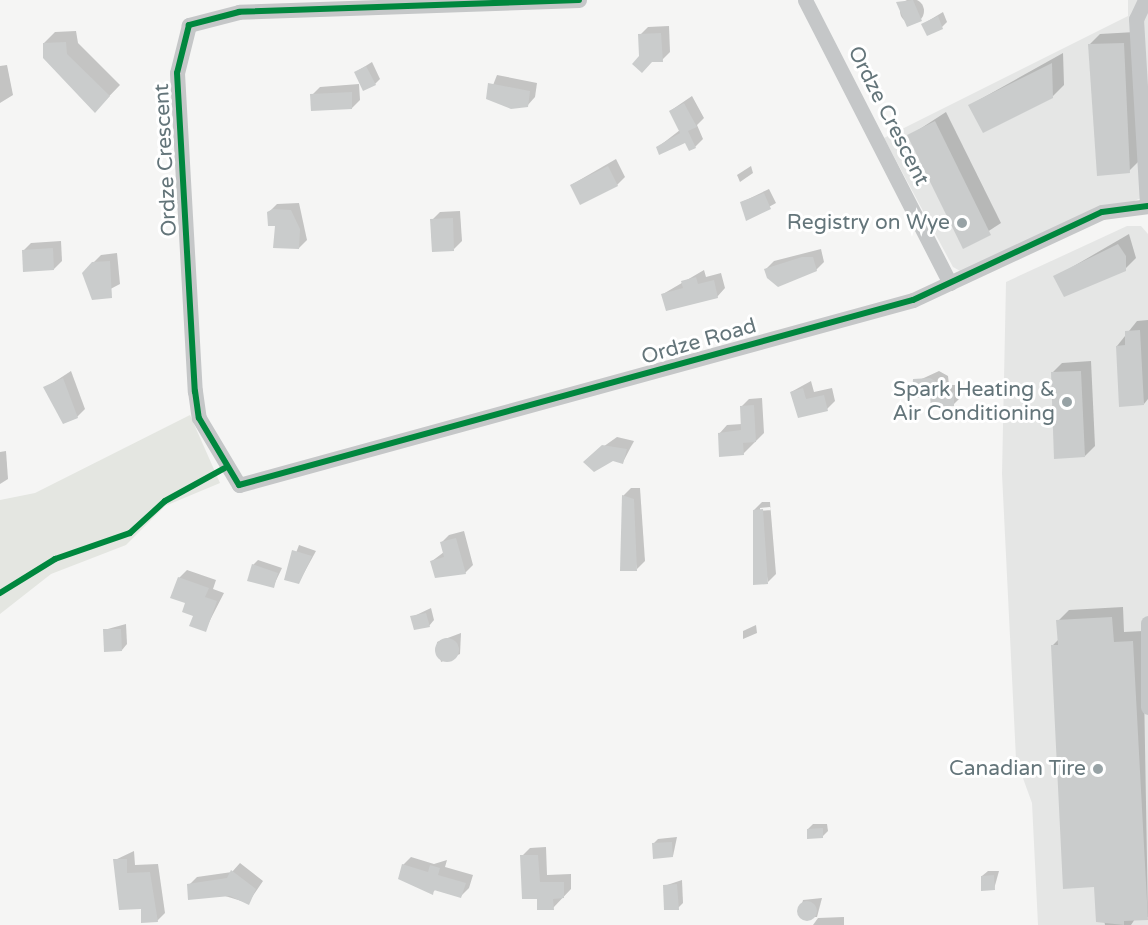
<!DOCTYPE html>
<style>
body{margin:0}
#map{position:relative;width:1148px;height:925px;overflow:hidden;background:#f5f5f4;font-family:"Varela Round",sans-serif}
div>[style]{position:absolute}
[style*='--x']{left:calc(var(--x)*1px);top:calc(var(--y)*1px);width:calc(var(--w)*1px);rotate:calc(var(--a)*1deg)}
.built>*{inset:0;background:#e5e6e5}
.green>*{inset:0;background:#e4e6e1}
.shadow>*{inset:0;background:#0003}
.round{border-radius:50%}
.building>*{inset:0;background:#cacccc}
.minor>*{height:15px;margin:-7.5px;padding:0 7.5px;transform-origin:7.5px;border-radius:7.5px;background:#c5c7c8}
.cycleway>*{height:6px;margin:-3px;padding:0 3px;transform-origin:3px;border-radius:3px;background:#00873e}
.dots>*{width:16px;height:16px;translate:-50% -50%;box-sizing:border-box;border:3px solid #fff;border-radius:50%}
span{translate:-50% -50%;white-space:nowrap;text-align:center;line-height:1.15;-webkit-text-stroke:6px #fff;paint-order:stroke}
.street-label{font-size:21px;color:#64757a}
.poi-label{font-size:21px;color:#64757a}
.right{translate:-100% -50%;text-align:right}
</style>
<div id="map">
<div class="built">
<i style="clip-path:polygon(1128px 0,1148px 0,1148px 195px,991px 263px,962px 272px,953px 267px,884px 138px,1128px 16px)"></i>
<i style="clip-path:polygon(1127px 226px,1141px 226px,1148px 234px,1148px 925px,1038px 925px,1032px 803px,1016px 759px,1002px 474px,1006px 282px)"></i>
</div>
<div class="green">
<i style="clip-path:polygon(190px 415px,220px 483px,165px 506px,126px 545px,51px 574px,0 614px,0 500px,35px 493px)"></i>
</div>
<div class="shadow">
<i class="round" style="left:900px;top:-1px;width:24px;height:24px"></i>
<i style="clip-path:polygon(943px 12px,947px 22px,942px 27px,923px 24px)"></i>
<i style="clip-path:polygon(669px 26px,670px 52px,662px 60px,641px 56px,640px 35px,648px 27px)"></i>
<i style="clip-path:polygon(76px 31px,78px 43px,120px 85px,95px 111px,44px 43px,55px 32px)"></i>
<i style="clip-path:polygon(1135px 32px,1140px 160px,1129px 171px,1089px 45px,1100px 34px)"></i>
<i style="clip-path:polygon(1063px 53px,1064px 85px,1053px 96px,970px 105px)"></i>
<i style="clip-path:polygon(372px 62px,380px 79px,375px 84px,356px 72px)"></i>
<i style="clip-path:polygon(7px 65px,13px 95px,0 103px,0 66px)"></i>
<i style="clip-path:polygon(497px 75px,537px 83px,535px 97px,527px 106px,488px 98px)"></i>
<i style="clip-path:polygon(359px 84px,360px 100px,352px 108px,312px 95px,320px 87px)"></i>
<i style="clip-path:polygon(692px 96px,704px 118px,697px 125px,703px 139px,695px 147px,686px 141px,658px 147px,680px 130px,670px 111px)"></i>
<i style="clip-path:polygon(946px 112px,1001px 223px,964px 247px,909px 136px)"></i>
<i style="clip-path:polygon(616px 159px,625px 177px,617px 185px,571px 185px)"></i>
<i style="clip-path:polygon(751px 166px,753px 173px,740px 182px,737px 175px)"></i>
<i style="clip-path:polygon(769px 189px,776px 203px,747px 219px,742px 202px)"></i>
<i style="clip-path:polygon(299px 203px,307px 240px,299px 248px,269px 212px,277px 204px)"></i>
<i style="clip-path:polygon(460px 211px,462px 241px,454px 249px,432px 220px,440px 212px)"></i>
<i style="clip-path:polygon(1129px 234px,1136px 258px,1125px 269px,1055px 277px)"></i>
<i style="clip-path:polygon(61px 241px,62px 261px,54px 269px,23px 251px,31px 243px)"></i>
<i style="clip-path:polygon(821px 249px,824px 262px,816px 270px,766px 269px,774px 261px)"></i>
<i style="clip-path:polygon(117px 253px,120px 284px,93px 298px,93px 263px,101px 255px)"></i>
<i style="clip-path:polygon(704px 270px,706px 277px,721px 273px,725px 288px,717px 297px,663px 294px)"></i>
<i style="clip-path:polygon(1148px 320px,1148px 399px,1144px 404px,1117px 346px,1137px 321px)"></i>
<i style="clip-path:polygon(1091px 361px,1095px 446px,1085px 456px,1052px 373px,1062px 363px)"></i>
<i style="clip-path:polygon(71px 371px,85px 409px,77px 417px,45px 388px)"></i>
<i style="clip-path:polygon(939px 371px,948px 376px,949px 385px,961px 385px,961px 397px,953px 405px,913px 383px)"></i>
<i style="clip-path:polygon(811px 381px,814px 392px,832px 388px,835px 401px,827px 409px,791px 392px)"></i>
<i style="clip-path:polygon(762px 398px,764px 433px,743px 454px,719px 434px,727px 425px,742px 424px,741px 407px,749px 399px)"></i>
<i style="clip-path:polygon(617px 437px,634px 441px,623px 462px,593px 454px)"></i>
<i style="clip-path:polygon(6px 451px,8px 479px,0 484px,0 452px)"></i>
<i style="clip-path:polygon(631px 488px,640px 488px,645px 561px,637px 569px,623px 496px)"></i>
<i style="clip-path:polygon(evenodd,762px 502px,770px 502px,776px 574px,768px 582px,754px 510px,762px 502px,770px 507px,771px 510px,760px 511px,760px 508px,770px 507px)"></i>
<i style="clip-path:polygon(464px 531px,473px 565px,465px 573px,432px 561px,444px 552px,441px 543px,449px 535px)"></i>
<i style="clip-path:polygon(299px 545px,316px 551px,299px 582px,286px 579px)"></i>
<i style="clip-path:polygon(258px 560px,282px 568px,273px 587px,253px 565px)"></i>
<i style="clip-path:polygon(187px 570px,216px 580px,213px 589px,224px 593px,205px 630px,179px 578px)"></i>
<i style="clip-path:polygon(1123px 607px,1124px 632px,1143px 631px,1148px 917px,1135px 919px,1131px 925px,1105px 925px,1052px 646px,1059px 639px,1058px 621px,1069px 610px)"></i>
<i style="clip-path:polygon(431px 608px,434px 620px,429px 626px,412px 617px)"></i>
<i style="clip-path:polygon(126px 624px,127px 644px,122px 650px,104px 630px)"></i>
<i style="clip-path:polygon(756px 625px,757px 633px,743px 639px,743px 631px)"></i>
<i style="clip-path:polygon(461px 633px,460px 654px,441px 662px,437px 642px)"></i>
<i style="clip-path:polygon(813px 824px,827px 824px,828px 831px,822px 837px,808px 829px)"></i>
<i style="clip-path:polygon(677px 837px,673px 856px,653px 844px,658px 839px)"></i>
<i style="clip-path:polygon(546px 847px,547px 875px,571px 874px,571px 889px,553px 908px,522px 856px,530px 848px)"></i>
<i style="clip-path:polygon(134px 851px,135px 865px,158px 864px,165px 913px,157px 921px,142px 907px,115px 860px)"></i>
<i style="clip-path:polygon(411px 857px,434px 864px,447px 860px,445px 867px,473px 875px,469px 888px,461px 896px,436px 889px,432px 893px,403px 865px)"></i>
<i style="clip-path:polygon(240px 863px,263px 881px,248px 903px,189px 885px,197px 877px,232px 872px)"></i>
<i style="clip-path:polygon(988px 871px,999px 871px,994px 889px,982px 876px)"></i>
<i style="clip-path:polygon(682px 880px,683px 903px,678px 908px,664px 886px)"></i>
<i style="clip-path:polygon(822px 898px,817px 917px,799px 917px,803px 900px)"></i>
<i style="clip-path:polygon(844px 917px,844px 925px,813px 925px,818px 918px)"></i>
</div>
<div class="building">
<i style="clip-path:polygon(913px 0,922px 21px,907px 27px,896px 2px)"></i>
<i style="clip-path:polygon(938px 16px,943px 29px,927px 36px,921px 24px)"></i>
<i style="clip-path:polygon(661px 33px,663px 62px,652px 62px,642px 73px,632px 64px,639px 56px,638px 34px)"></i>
<i style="clip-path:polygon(66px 42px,67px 54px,110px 96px,95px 113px,43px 58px,43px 43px)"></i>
<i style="clip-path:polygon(1124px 43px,1130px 173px,1097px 176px,1088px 44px)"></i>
<i style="clip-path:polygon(1052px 63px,1053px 98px,983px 133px,968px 105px)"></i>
<i style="clip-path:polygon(366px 66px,376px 85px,363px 91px,354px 72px)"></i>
<i style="clip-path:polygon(488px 83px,530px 91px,528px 107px,511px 109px,486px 99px)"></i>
<i style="clip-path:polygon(352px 92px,352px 109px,311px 111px,310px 94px)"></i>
<i style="clip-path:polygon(684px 103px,697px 127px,688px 131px,696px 148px,689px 151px,685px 143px,659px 155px,656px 147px,680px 133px,669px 111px)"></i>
<i style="clip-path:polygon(935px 121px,991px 235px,963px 249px,907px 135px)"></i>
<i style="clip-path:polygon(608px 166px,618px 186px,580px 205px,570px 185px)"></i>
<i style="clip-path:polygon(764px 193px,771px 209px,746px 221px,740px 202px)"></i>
<i style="clip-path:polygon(273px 209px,291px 210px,300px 229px,299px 249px,273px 248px,275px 226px,268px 226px,267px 212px)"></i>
<i style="clip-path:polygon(453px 218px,454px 251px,432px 252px,430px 219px)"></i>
<i style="clip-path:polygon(1118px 244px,1126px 256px,1126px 271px,1064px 297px,1053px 276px)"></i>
<i style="clip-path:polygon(53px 248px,54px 270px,23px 272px,22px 250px)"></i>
<i style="clip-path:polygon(802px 257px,813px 257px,817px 271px,778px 287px,767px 278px,764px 269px)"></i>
<i style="clip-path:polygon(110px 261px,112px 298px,92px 300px,82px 273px,92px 262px)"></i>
<i style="clip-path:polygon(696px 277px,698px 284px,714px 280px,718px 298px,666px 311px,661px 294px,683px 288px,681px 281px)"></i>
<i style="clip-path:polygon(1140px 330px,1144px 405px,1119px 407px,1116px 346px,1125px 345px,1125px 331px)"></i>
<i style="clip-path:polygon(1081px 371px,1085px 457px,1054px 459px,1051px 372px)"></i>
<i style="clip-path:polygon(63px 378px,78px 418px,63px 424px,43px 387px)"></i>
<i style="clip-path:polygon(930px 378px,941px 384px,941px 393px,954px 392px,954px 406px,931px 407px,930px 397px,912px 398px,913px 379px)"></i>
<i style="clip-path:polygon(803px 388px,806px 399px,824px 395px,828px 411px,798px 418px,790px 392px)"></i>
<i style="clip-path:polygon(754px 405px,756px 442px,743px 443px,744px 455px,719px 457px,718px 433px,741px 430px,740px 406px)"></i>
<i style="clip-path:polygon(602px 445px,627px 449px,623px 464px,613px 461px,594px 472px,583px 462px)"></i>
<i style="clip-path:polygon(622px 495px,634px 499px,637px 571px,620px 571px)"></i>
<i style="clip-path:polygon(763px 509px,768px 584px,753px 585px,753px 510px)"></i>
<i style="clip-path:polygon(456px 538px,466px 574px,435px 578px,430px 561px,444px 557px,440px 542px)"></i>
<i style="clip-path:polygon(292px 550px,312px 556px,299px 584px,284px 580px)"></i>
<i style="clip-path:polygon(252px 564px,278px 573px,274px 588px,247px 581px)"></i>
<i style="clip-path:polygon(178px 577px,209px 588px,205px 597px,217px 601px,206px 632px,189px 626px,193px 616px,182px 612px,185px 603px,170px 598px)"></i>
<i style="clip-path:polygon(426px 613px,430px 627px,414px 630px,410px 616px)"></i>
<i style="clip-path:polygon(1112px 617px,1114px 642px,1133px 641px,1148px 920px,1124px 921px,1124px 925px,1096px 922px,1094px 887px,1063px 889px,1051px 645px,1058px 645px,1056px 620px)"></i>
<i style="clip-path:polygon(103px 629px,121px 629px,122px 651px,104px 652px)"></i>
<i class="round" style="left:435px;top:638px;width:24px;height:24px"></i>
<i style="clip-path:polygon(823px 828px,823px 838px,807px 839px,807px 829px)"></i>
<i style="clip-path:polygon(672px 842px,673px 857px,653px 859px,652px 843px)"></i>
<i style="clip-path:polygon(520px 855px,538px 855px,540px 882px,564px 882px,564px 898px,553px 899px,554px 910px,537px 910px,537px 899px,522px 899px)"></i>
<i style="clip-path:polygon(113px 859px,127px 859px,127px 873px,150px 872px,158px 922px,141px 923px,141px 909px,119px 910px)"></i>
<i style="clip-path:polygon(402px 864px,428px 872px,430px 865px,440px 868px,438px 875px,466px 883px,461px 898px,434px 890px,433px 895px,398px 879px)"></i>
<i style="clip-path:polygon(231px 870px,256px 889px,249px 905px,230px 896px,188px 900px,187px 884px,227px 878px)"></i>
<i style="clip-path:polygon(994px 875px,995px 890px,981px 891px,981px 876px)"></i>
<i style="clip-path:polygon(677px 884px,679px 910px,664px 910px,663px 885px)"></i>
<i class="round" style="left:797px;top:901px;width:20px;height:20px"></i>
</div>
<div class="minor">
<i style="--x:579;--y:0;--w:340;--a:178"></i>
<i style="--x:239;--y:12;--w:52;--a:165.4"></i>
<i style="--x:189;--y:25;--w:49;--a:104"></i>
<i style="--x:177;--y:73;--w:319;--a:86.8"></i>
<i style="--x:195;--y:391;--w:27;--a:82"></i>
<i style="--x:199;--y:418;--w:78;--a:59.2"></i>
<i style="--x:239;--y:485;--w:699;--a:-15.35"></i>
<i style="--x:913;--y:300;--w:208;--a:-25"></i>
<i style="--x:1102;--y:212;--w:46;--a:-7.4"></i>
<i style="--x:805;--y:0;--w:318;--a:62.9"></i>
<i style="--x:1145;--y:0;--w:21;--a:115"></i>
<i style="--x:1136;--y:19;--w:187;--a:86.6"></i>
<i style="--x:1148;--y:623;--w:84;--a:90"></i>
</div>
<div class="cycleway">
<i style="--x:579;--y:0;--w:340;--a:178"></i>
<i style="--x:239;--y:12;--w:52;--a:165.4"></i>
<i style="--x:189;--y:25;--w:49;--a:104"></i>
<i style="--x:177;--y:73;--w:319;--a:86.8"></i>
<i style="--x:195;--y:391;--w:27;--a:82"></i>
<i style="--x:199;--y:418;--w:78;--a:59.2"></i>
<i style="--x:239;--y:485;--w:699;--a:-15.35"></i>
<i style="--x:913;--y:300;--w:208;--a:-25"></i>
<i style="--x:1102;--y:212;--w:46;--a:-7.4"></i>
<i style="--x:0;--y:593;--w:65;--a:-31.7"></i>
<i style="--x:55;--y:559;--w:79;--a:-19.1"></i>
<i style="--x:130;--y:533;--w:47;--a:-42.4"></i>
<i style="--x:165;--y:501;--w:68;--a:-28.8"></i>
</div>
<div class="dots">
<i style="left:962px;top:223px;background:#97a2a5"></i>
<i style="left:1067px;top:402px;background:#97a2a5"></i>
<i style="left:1098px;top:769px;background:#97a2a5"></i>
</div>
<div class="street-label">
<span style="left:888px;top:116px;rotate:63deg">Ordze Crescent</span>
<span style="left:166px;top:160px;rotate:-93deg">Ordze Crescent</span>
<span style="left:699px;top:342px;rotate:-16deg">Ordze Road</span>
</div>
<div class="poi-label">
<span class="right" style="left:950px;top:223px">Registry on Wye</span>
<span class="right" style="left:1055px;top:402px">Spark Heating &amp;<br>Air Conditioning</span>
<span class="right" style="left:1086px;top:769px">Canadian Tire</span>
</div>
</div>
